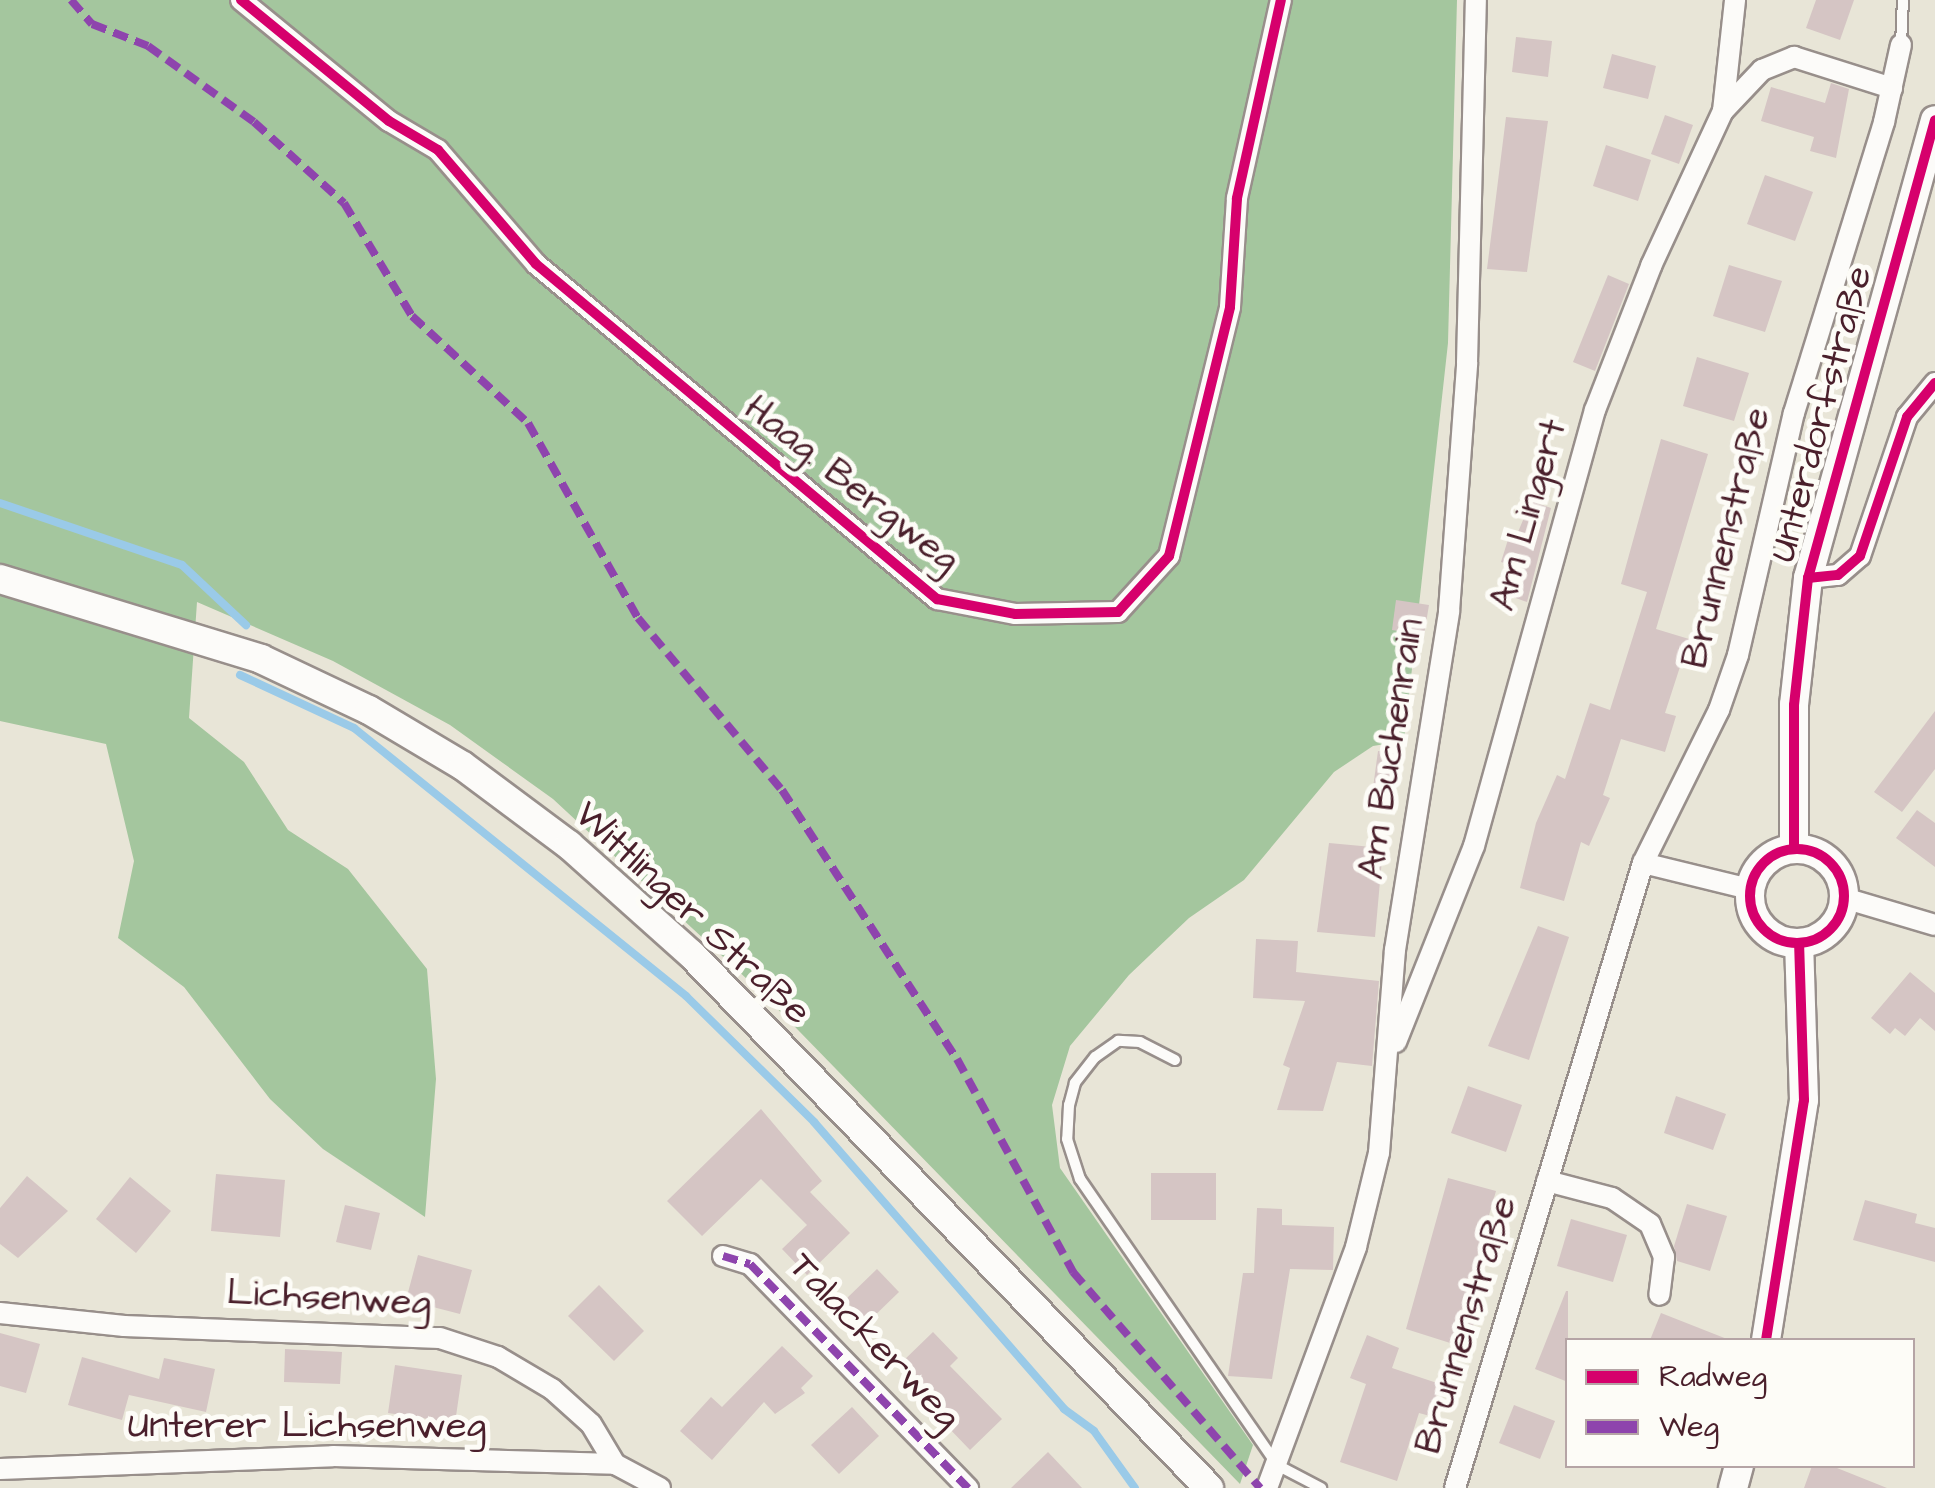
<!DOCTYPE html>
<meta charset="utf-8">
<style>
body{margin:0}
#map{position:relative;width:1935px;height:1488px;overflow:hidden;background:#e8e5d7;font-family:"Architects Daughter",sans-serif}
div>[style]{position:absolute}
[style*='--x']{left:calc(var(--x)*1px);top:calc(var(--y)*1px);width:calc(var(--w)*1px);rotate:calc(var(--a)*1deg)}
.forest>*{inset:0;background:#a4c69e}
.stream>*{height:8px;margin:-4px;padding:0 4px;transform-origin:4px;border-radius:4px;background:#9acae8}
.building>*{inset:0;background:#d5c5c4}
.roads{filter:drop-shadow(2px 0 #988f8b) drop-shadow(-2px 0 #988f8b) drop-shadow(0 2px #988f8b) drop-shadow(0 -2px #988f8b)}
.lane>*{height:10px;margin:-5px;padding:0 5px;transform-origin:5px;border-radius:5px;background:#fcfbf9}
.street>*{height:20px;margin:-10px;padding:0 10px;transform-origin:10px;border-radius:10px;background:#fcfbf9}
.secondary>*{height:28px;margin:-14px;padding:0 14px;transform-origin:14px;border-radius:14px;background:#fcfbf9}
.secondary>.ring{margin:-14px;padding:0;box-sizing:content-box;background:none;border:28px solid #fcfbf9;border-radius:50%}
.quiet>*{height:8px;margin-top:-4px;transform-origin:0;background:repeating-linear-gradient(90deg,#8e44ad 0 15px,transparent 0 23px)}
.cycleway>*{height:10px;margin:-5px;padding:0 5px;transform-origin:5px;border-radius:5px;background:#d6006c}
.cycleway>.ring{margin:-5px;padding:0;box-sizing:content-box;background:none;border:10px solid #d6006c;border-radius:50%}
span{translate:-50% -50%;white-space:nowrap;text-align:center;line-height:1.15;-webkit-text-stroke:10px #fdfcf7;paint-order:stroke}
.street-label{font-size:38px;color:#4a1f2b}
.legend{position:absolute;left:1565px;top:1338px;width:350px;height:130px;box-sizing:border-box;background:#fdfcf7;border:2px solid #b5a4a5;margin:0;padding:12px 18px;list-style:none;font-size:30px;color:#4a1f2b}
.legend li{display:flex;align-items:center;gap:20px;height:50px}
.legend b{width:50px;border:2px solid #b5a4a5}
</style>
<div id="map">
<div class="forest">
<i style="clip-path:polygon(0 0,1457px 0,1448px 343px,1404px 741px,1373px 746px,1334px 772px,1244px 880px,1189px 918px,1129px 975px,1070px 1046px,1052px 1105px,1060px 1168px,1253px 1445px,1240px 1484px,762px 993px,553px 799px,450px 725px,333px 661px,197px 602px,189px 718px,244px 762px,288px 830px,348px 869px,427px 969px,436px 1079px,425px 1217px,323px 1149px,270px 1099px,184px 987px,118px 938px,134px 861px,106px 744px,0 721px)"></i>
</div>
<div class="stream">
<i style="--x:0;--y:503;--w:192;--a:18.8"></i>
<i style="--x:182;--y:565;--w:88;--a:43.2"></i>
<i style="--x:240;--y:675;--w:126;--a:24.9"></i>
<i style="--x:354;--y:728;--w:427;--a:38.9"></i>
<i style="--x:686;--y:996;--w:180;--a:44.5"></i>
<i style="--x:814;--y:1122;--w:381;--a:48.9"></i>
<i style="--x:1064;--y:1409;--w:37;--a:36"></i>
<i style="--x:1094;--y:1431;--w:70;--a:54.3"></i>
</div>
<div class="building">
<i style="clip-path:polygon(1816px 0,1854px 0,1840px 40px,1806px 28px)"></i>
<i style="clip-path:polygon(1516px 37px,1552px 41px,1548px 77px,1512px 72px)"></i>
<i style="clip-path:polygon(1612px 54px,1656px 66px,1648px 99px,1603px 88px)"></i>
<i style="clip-path:polygon(1831px 83px,1849px 89px,1836px 158px,1810px 151px,1814px 137px,1761px 121px,1771px 87px,1825px 103px)"></i>
<i style="clip-path:polygon(1665px 115px,1693px 125px,1679px 164px,1651px 154px)"></i>
<i style="clip-path:polygon(1506px 117px,1548px 121px,1527px 272px,1487px 269px)"></i>
<i style="clip-path:polygon(1606px 145px,1651px 160px,1638px 201px,1593px 186px)"></i>
<i style="clip-path:polygon(1765px 175px,1813px 192px,1795px 241px,1747px 224px)"></i>
<i style="clip-path:polygon(1729px 265px,1782px 281px,1765px 332px,1713px 316px)"></i>
<i style="clip-path:polygon(1608px 275px,1629px 284px,1595px 371px,1573px 362px)"></i>
<i style="clip-path:polygon(1697px 357px,1749px 373px,1734px 421px,1683px 406px)"></i>
<i style="clip-path:polygon(1661px 439px,1708px 454px,1656px 629px,1689px 639px,1665px 713px,1676px 716px,1665px 752px,1621px 739px,1603px 795px,1610px 798px,1589px 846px,1581px 842px,1564px 901px,1520px 888px,1536px 823px,1557px 775px,1565px 779px,1590px 703px,1610px 710px,1647px 592px,1621px 584px)"></i>
<i style="clip-path:polygon(1531px 501px,1551px 508px,1527px 602px,1502px 593px,1511px 565px,1501px 562px,1511px 530px,1518px 532px)"></i>
<i style="clip-path:polygon(1396px 600px,1429px 605px,1424px 635px,1392px 630px)"></i>
<i style="clip-path:polygon(1935px 711px,1935px 769px,1902px 812px,1874px 792px)"></i>
<i style="clip-path:polygon(1378px 751px,1400px 754px,1395px 791px,1373px 788px)"></i>
<i style="clip-path:polygon(1917px 810px,1935px 823px,1935px 867px,1896px 838px)"></i>
<i style="clip-path:polygon(1329px 843px,1383px 848px,1375px 937px,1317px 932px)"></i>
<i style="clip-path:polygon(1538px 926px,1569px 937px,1529px 1060px,1488px 1046px)"></i>
<i style="clip-path:polygon(1256px 939px,1298px 941px,1296px 972px,1379px 981px,1372px 1066px,1337px 1062px,1323px 1111px,1277px 1110px,1290px 1068px,1283px 1065px,1305px 1001px,1253px 998px)"></i>
<i style="clip-path:polygon(1910px 972px,1935px 993px,1935px 1031px,1920px 1018px,1905px 1036px,1895px 1028px,1890px 1034px,1871px 1018px)"></i>
<i style="clip-path:polygon(1468px 1086px,1522px 1105px,1506px 1152px,1451px 1133px)"></i>
<i style="clip-path:polygon(1676px 1096px,1726px 1114px,1713px 1150px,1664px 1133px)"></i>
<i style="clip-path:polygon(761px 1109px,822px 1181px,810px 1192px,850px 1233px,807px 1275px,782px 1249px,807px 1225px,761px 1179px,702px 1236px,667px 1201px)"></i>
<i style="clip-path:polygon(1151px 1173px,1216px 1173px,1216px 1220px,1151px 1220px)"></i>
<i style="clip-path:polygon(216px 1174px,285px 1180px,280px 1237px,211px 1231px)"></i>
<i style="clip-path:polygon(27px 1176px,68px 1211px,18px 1258px,0 1244px,0 1208px)"></i>
<i style="clip-path:polygon(130px 1177px,171px 1211px,136px 1253px,96px 1219px)"></i>
<i style="clip-path:polygon(1448px 1178px,1496px 1191px,1471px 1278px,1487px 1283px,1466px 1348px,1406px 1329px)"></i>
<i style="clip-path:polygon(1865px 1200px,1917px 1214px,1915px 1223px,1935px 1228px,1935px 1262px,1853px 1240px)"></i>
<i style="clip-path:polygon(1687px 1204px,1727px 1216px,1710px 1271px,1677px 1261px,1674px 1246px)"></i>
<i style="clip-path:polygon(345px 1205px,380px 1213px,371px 1250px,336px 1242px)"></i>
<i style="clip-path:polygon(1257px 1208px,1282px 1209px,1282px 1225px,1334px 1227px,1333px 1270px,1290px 1269px,1272px 1379px,1228px 1376px,1243px 1273px,1254px 1273px)"></i>
<i style="clip-path:polygon(1571px 1219px,1627px 1235px,1613px 1282px,1557px 1266px)"></i>
<i style="clip-path:polygon(418px 1255px,472px 1270px,460px 1314px,406px 1300px)"></i>
<i style="clip-path:polygon(877px 1269px,899px 1292px,867px 1323px,845px 1300px)"></i>
<i style="clip-path:polygon(599px 1285px,644px 1331px,614px 1361px,568px 1316px)"></i>
<i style="clip-path:polygon(1566px 1291px,1568px 1291px,1568px 1382px,1535px 1369px)"></i>
<i style="clip-path:polygon(1661px 1313px,1727px 1339px,1727px 1340px,1650px 1340px)"></i>
<i style="clip-path:polygon(933px 1332px,958px 1358px,950px 1366px,1002px 1419px,970px 1450px,945px 1424px,953px 1417px,901px 1363px)"></i>
<i style="clip-path:polygon(0 1333px,40px 1344px,26px 1393px,0 1386px)"></i>
<i style="clip-path:polygon(1367px 1335px,1399px 1348px,1392px 1368px,1440px 1384px,1430px 1416px,1419px 1413px,1397px 1481px,1340px 1462px,1366px 1384px,1350px 1378px)"></i>
<i style="clip-path:polygon(782px 1346px,813px 1376px,801px 1388px,805px 1393px,775px 1414px,764px 1402px,712px 1460px,680px 1431px,711px 1397px,722px 1407px)"></i>
<i style="clip-path:polygon(285px 1349px,342px 1352px,340px 1384px,284px 1382px)"></i>
<i style="clip-path:polygon(82px 1357px,159px 1379px,164px 1358px,215px 1369px,206px 1412px,129px 1395px,122px 1420px,68px 1405px)"></i>
<i style="clip-path:polygon(395px 1365px,462px 1375px,455px 1423px,388px 1413px)"></i>
<i style="clip-path:polygon(1514px 1405px,1555px 1421px,1540px 1459px,1499px 1443px)"></i>
<i style="clip-path:polygon(852px 1407px,879px 1436px,839px 1474px,811px 1445px)"></i>
<i style="clip-path:polygon(1048px 1452px,1082px 1488px,1011px 1488px)"></i>
<i style="clip-path:polygon(1812px 1466px,1832px 1466px,1887px 1488px,1804px 1488px)"></i>
</div>
<div class="roads">
<div class="lane">
<i style="--x:1901;--y:45;--w:45;--a:-87.5"></i>
<i style="--x:1175;--y:1060;--w:39;--a:-153"></i>
<i style="--x:1140;--y:1042;--w:22;--a:-177"></i>
<i style="--x:1118;--y:1041;--w:28;--a:145"></i>
<i style="--x:1095;--y:1057;--w:33;--a:128"></i>
<i style="--x:1075;--y:1083;--w:23;--a:105"></i>
<i style="--x:1069;--y:1105;--w:34;--a:93"></i>
<i style="--x:1067;--y:1139;--w:42;--a:72"></i>
<i style="--x:1080;--y:1179;--w:347;--a:55.4"></i>
<i style="--x:1277;--y:1465;--w:50;--a:27.6"></i>
</div>
<div class="street">
<i style="--x:241;--y:0;--w:191;--a:39.3"></i>
<i style="--x:389;--y:121;--w:57;--a:30.6"></i>
<i style="--x:438;--y:150;--w:150;--a:49.3"></i>
<i style="--x:536;--y:264;--w:523;--a:39.88"></i>
<i style="--x:937;--y:599;--w:79;--a:10.9"></i>
<i style="--x:1015;--y:614;--w:103;--a:-1.1"></i>
<i style="--x:1118;--y:612;--w:76;--a:-47.7"></i>
<i style="--x:1169;--y:556;--w:256;--a:-76.2"></i>
<i style="--x:1230;--y:307;--w:109;--a:-86.3"></i>
<i style="--x:1237;--y:198;--w:203;--a:-77.5"></i>
<i style="--x:1723;--y:111;--w:57;--a:-46.4"></i>
<i style="--x:1762;--y:70;--w:35;--a:-22"></i>
<i style="--x:1794;--y:57;--w:103;--a:17.6"></i>
<i style="--x:1808;--y:578;--w:30;--a:-6"></i>
<i style="--x:1838;--y:575;--w:29;--a:-41"></i>
<i style="--x:1860;--y:556;--w:147;--a:-71.3"></i>
<i style="--x:1907;--y:417;--w:44;--a:-50.5"></i>
<i style="--x:1643;--y:863;--w:110;--a:13.7"></i>
<i style="--x:1844;--y:898;--w:95;--a:16.5"></i>
<i style="--x:1396;--y:1042;--w:211;--a:-68.3"></i>
<i style="--x:1474;--y:846;--w:452;--a:-74.5"></i>
<i style="--x:1595;--y:410;--w:155;--a:-68.7"></i>
<i style="--x:1651;--y:266;--w:171;--a:-65.1"></i>
<i style="--x:1723;--y:111;--w:112;--a:-83.8"></i>
<i style="--x:1547;--y:1181;--w:67;--a:14.7"></i>
<i style="--x:1612;--y:1198;--w:46;--a:34.4"></i>
<i style="--x:1650;--y:1224;--w:36;--a:67"></i>
<i style="--x:1664;--y:1257;--w:38;--a:97"></i>
<i style="--x:723;--y:1256;--w:28;--a:17"></i>
<i style="--x:750;--y:1264;--w:313;--a:45.8"></i>
<i style="--x:0;--y:1313;--w:125;--a:6"></i>
<i style="--x:124;--y:1326;--w:316;--a:2.2"></i>
<i style="--x:440;--y:1338;--w:61;--a:18.1"></i>
<i style="--x:498;--y:1357;--w:63;--a:30.7"></i>
<i style="--x:552;--y:1389;--w:52;--a:41.9"></i>
<i style="--x:591;--y:1424;--w:47;--a:59"></i>
<i style="--x:615;--y:1464;--w:51;--a:28.1"></i>
<i style="--x:0;--y:1469;--w:333;--a:-2.2"></i>
<i style="--x:333;--y:1456;--w:282;--a:1.6"></i>
<i style="--x:1267;--y:1488;--w:257;--a:-69.7"></i>
<i style="--x:1356;--y:1247;--w:97;--a:-76.3"></i>
<i style="--x:1379;--y:1153;--w:204;--a:-85.5"></i>
<i style="--x:1395;--y:950;--w:343;--a:-80.9"></i>
<i style="--x:1449;--y:611;--w:249;--a:-85.8"></i>
<i style="--x:1467;--y:363;--w:363;--a:-88.6"></i>
<i style="--x:1455;--y:1488;--w:653;--a:-73.26"></i>
<i style="--x:1643;--y:863;--w:171;--a:-63.6"></i>
<i style="--x:1719;--y:710;--w:58;--a:-70.9"></i>
<i style="--x:1738;--y:655;--w:248;--a:-77"></i>
<i style="--x:1794;--y:413;--w:305;--a:-72.8"></i>
<i style="--x:1884;--y:122;--w:79;--a:-77.6"></i>
</div>
<div class="secondary">
<i style="--x:0;--y:579;--w:273;--a:17"></i>
<i style="--x:261;--y:659;--w:119;--a:25.3"></i>
<i style="--x:369;--y:710;--w:109;--a:30.8"></i>
<i style="--x:463;--y:766;--w:132;--a:36.7"></i>
<i style="--x:569;--y:845;--w:164;--a:41.8"></i>
<i style="--x:691;--y:954;--w:744;--a:45.87"></i>
<i style="--x:1794;--y:848;--w:143;--a:-90"></i>
<i style="--x:1794;--y:705;--w:128;--a:-83.7"></i>
<i style="--x:1808;--y:578;--w:475;--a:-74.5"></i>
<i class="ring" style="left:1750px;top:849px;width:66px;height:66px"></i>
<i style="--x:1766;--y:1340;--w:243;--a:-81"></i>
<i style="--x:1804;--y:1100;--w:157;--a:-91.8"></i>
<i style="--x:1733;--y:1488;--w:23;--a:-75"></i>
</div>
</div>
<div class="quiet">
<i style="--x:71;--y:0;--w:32;--a:49"></i>
<i style="--x:92;--y:24;--w:60;--a:21.4"></i>
<i style="--x:148;--y:46;--w:130;--a:35.6"></i>
<i style="--x:254;--y:122;--w:121;--a:42"></i>
<i style="--x:344;--y:203;--w:132;--a:59"></i>
<i style="--x:412;--y:316;--w:158;--a:42.7"></i>
<i style="--x:528;--y:423;--w:224;--a:60.6"></i>
<i style="--x:638;--y:618;--w:224;--a:50.1"></i>
<i style="--x:782;--y:790;--w:321;--a:57"></i>
<i style="--x:957;--y:1059;--w:243;--a:61.4"></i>
<i style="--x:1073;--y:1272;--w:286;--a:49.1"></i>
<i style="--x:723;--y:1256;--w:28;--a:17"></i>
<i style="--x:750;--y:1264;--w:313;--a:45.8"></i>
</div>
<div class="cycleway">
<i style="--x:241;--y:0;--w:191;--a:39.3"></i>
<i style="--x:389;--y:121;--w:57;--a:30.6"></i>
<i style="--x:438;--y:150;--w:150;--a:49.3"></i>
<i style="--x:536;--y:264;--w:523;--a:39.88"></i>
<i style="--x:937;--y:599;--w:79;--a:10.9"></i>
<i style="--x:1015;--y:614;--w:103;--a:-1.1"></i>
<i style="--x:1118;--y:612;--w:76;--a:-47.7"></i>
<i style="--x:1169;--y:556;--w:256;--a:-76.2"></i>
<i style="--x:1230;--y:307;--w:109;--a:-86.3"></i>
<i style="--x:1237;--y:198;--w:203;--a:-77.5"></i>
<i style="--x:1808;--y:578;--w:30;--a:-6"></i>
<i style="--x:1838;--y:575;--w:29;--a:-41"></i>
<i style="--x:1860;--y:556;--w:147;--a:-71.3"></i>
<i style="--x:1907;--y:417;--w:44;--a:-50.5"></i>
<i style="--x:1794;--y:848;--w:143;--a:-90"></i>
<i style="--x:1794;--y:705;--w:128;--a:-83.7"></i>
<i style="--x:1808;--y:578;--w:475;--a:-74.5"></i>
<i class="ring" style="left:1750px;top:849px;width:84px;height:84px"></i>
<i style="--x:1766;--y:1340;--w:243;--a:-81"></i>
<i style="--x:1804;--y:1100;--w:157;--a:-91.8"></i>
</div>
<div class="street-label">
<span style="left:1822px;top:414px;rotate:-75deg">Unterdorfstraße</span>
<span style="left:851px;top:485px;rotate:38deg">Haag. Bergweg</span>
<span style="left:1529px;top:515px;rotate:-74deg">Am Lingert</span>
<span style="left:1727px;top:538px;rotate:-76deg">Brunnenstraße</span>
<span style="left:1392px;top:749px;rotate:-81deg">Am Buchenrain</span>
<span style="left:692px;top:914px;rotate:43deg">Wittlinger Straße</span>
<span style="left:329px;top:1299px;rotate:3deg">Lichsenweg</span>
<span style="left:1467px;top:1325px;rotate:-73deg">Brunnenstraße</span>
<span style="left:874px;top:1342px;rotate:46deg">Talackerweg</span>
<span style="left:307px;top:1427px">Unterer Lichsenweg</span>
</div>
<ul class="legend">
<li><b style="height:12px;background:#d6006c"></b>Radweg</li>
<li><b style="height:12px;background:#8e44ad"></b>Weg</li>
</ul>
</div>
